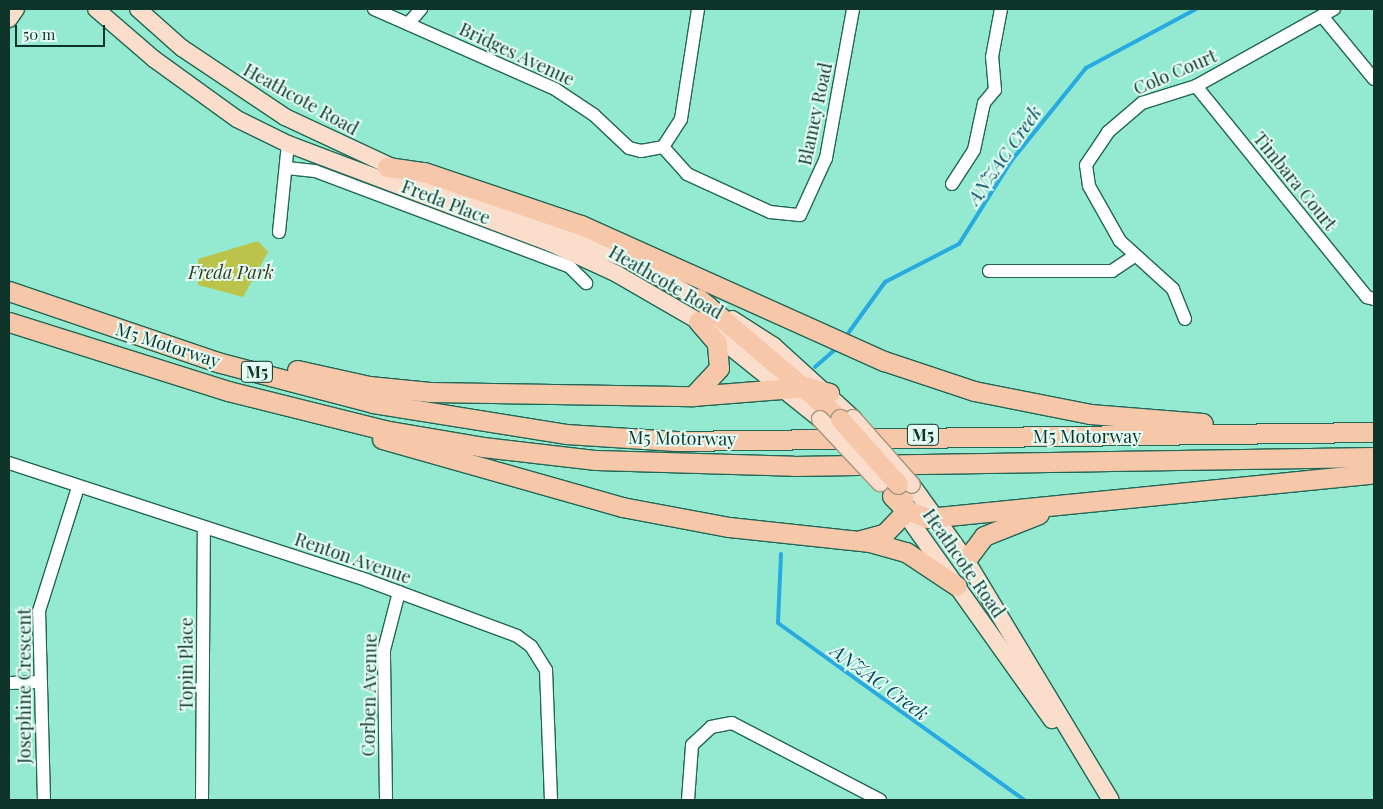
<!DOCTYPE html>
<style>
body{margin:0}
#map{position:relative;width:1383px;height:809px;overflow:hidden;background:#94ead0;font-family:"Playfair Display",serif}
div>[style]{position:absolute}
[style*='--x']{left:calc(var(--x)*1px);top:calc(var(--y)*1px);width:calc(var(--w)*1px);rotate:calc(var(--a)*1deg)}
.green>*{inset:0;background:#bbc34b}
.stream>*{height:4px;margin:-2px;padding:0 2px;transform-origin:2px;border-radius:2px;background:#27aae2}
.roads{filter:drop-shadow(1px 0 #226654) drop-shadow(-1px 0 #226654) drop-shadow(0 1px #226654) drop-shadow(0 -1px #226654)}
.minor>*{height:12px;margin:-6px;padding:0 6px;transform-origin:6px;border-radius:6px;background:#fff}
.major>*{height:16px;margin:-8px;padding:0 8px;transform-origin:8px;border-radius:8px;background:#faddcb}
.highway>*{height:19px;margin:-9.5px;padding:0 9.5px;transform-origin:9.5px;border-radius:9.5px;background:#f7c7a9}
.bridges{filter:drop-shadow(1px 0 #a5947d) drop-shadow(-1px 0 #a5947d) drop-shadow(0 1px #a5947d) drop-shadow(0 -1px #a5947d)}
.major-bridge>*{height:16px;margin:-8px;padding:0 8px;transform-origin:8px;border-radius:8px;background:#faddcb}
.highway-bridge>*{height:19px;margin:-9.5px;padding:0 9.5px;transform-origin:9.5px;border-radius:9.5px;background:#f7c7a9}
span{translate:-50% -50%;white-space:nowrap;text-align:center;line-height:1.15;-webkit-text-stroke:4px #e5fef5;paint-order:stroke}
.shield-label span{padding:1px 4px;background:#e5fef5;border:1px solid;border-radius:4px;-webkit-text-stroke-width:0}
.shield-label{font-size:16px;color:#0e342a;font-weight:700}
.street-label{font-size:18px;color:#0e342a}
.park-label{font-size:18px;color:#383a22;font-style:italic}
.water-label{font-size:19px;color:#004864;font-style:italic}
.frame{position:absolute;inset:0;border:10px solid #0e342a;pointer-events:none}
.scale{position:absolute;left:15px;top:25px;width:90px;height:22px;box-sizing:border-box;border:2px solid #0e342a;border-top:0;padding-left:6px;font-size:15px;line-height:18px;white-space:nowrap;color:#0e342a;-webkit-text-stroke:4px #e5fef5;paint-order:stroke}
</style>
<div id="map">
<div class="green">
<i style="clip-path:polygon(258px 241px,268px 252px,243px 297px,198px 285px,198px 259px)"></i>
</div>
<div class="stream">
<i style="--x:849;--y:332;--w:62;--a:-54.2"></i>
<i style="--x:885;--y:282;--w:83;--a:-27.2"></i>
<i style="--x:959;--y:244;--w:99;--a:-57.8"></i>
<i style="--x:1012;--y:160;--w:118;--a:-51.2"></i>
<i style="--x:1086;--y:68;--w:125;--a:-28.2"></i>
<i style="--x:815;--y:367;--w:29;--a:-41"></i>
<i style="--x:781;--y:554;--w:69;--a:92.5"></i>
<i style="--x:778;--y:623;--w:303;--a:35.7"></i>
</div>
<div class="roads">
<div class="minor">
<i style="--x:374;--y:9;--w:198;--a:23.8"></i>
<i style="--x:555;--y:89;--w:47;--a:33.7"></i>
<i style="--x:594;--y:115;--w:48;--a:43.3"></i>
<i style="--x:629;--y:148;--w:12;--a:14"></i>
<i style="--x:641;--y:151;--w:22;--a:-10"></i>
<i style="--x:1322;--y:16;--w:82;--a:50.5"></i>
<i style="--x:408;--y:24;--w:20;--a:-49"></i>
<i style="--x:1196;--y:86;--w:272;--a:51"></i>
<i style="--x:1367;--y:297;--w:7;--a:16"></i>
<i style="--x:663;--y:147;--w:36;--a:48"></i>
<i style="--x:687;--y:174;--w:91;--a:24.6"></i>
<i style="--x:770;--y:212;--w:30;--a:6"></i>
<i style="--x:800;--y:215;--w:63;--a:-65.5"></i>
<i style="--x:826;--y:158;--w:151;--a:-79.7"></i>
<i style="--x:663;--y:147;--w:33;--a:-57"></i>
<i style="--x:681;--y:119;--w:111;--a:-81.2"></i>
<i style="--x:287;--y:168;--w:28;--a:6"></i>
<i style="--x:315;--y:171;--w:272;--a:20.6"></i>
<i style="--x:570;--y:267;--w:23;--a:45"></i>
<i style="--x:952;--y:184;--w:40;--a:-57.1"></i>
<i style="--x:974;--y:150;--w:48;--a:-78"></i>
<i style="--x:984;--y:103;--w:17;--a:-50"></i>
<i style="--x:995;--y:90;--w:33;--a:-95"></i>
<i style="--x:992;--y:57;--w:49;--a:-79.4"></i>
<i style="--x:279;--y:232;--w:88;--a:-84.2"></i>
<i style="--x:989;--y:271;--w:123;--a:0"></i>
<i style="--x:1112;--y:271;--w:27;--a:-34"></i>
<i style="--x:1185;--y:319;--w:32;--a:-112"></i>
<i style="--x:1173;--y:289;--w:72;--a:-137.8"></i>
<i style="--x:1120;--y:241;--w:63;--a:-119.4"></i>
<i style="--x:1089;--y:186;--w:21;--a:-98"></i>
<i style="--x:1086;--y:165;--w:40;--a:-56"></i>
<i style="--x:1108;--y:132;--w:45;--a:-40.5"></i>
<i style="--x:1142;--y:103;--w:57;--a:-17.5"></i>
<i style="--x:1196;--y:86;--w:158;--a:-29.2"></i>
<i style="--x:9;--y:463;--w:376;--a:18.1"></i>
<i style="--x:366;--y:580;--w:161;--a:20.3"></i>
<i style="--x:517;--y:636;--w:17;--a:36"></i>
<i style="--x:531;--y:646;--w:28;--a:58"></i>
<i style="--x:546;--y:670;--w:130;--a:87.8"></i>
<i style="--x:9;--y:683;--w:30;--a:-2"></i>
<i style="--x:44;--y:800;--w:189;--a:-91.5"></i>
<i style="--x:39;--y:611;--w:130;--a:-72.5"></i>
<i style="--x:202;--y:800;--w:271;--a:-89.6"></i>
<i style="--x:386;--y:800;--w:150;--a:-90.8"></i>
<i style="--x:384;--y:650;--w:60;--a:-75.5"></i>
<i style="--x:688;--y:800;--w:55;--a:-85.8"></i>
<i style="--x:692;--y:745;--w:26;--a:-43"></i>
<i style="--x:711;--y:727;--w:21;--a:-11"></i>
<i style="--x:732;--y:723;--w:167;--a:27.5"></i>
</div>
<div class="major">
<i style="--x:96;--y:9;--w:77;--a:40.8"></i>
<i style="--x:154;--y:59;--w:102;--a:35.9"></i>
<i style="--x:237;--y:119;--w:57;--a:26.1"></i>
<i style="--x:288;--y:144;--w:280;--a:20.7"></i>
<i style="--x:550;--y:243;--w:74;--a:24.8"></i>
<i style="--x:617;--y:274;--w:94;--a:30.1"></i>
<i style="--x:698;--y:321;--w:156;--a:38.8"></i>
<i style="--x:138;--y:9;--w:59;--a:41.6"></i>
<i style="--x:182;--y:48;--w:124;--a:33.8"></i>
<i style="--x:285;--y:117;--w:175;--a:25"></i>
<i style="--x:444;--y:191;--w:197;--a:20.6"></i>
<i style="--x:628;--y:260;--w:93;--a:29.1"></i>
<i style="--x:9;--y:19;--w:12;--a:-55"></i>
<i style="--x:732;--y:319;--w:50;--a:32.7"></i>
<i style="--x:774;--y:346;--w:107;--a:42.3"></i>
<i style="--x:912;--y:485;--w:92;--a:54.2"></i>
<i style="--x:966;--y:560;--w:280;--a:58.9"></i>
<i style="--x:899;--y:505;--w:264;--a:54.6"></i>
</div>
<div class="highway">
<i style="--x:387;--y:167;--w:37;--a:8"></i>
<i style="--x:424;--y:172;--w:166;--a:18.7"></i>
<i style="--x:581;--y:225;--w:332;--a:24.2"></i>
<i style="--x:884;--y:361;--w:95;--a:18.4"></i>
<i style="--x:974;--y:391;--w:118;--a:11.2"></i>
<i style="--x:1090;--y:414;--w:113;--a:4.6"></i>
<i style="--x:9;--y:291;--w:220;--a:18.8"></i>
<i style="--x:217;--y:362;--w:161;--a:14.7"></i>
<i style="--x:373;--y:403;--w:195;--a:9.1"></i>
<i style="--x:566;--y:434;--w:110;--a:3.6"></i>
<i style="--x:676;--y:441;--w:698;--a:-0.74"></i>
<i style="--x:698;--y:298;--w:187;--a:40.4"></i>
<i style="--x:9;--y:322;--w:230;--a:17.5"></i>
<i style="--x:228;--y:391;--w:161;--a:14"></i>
<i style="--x:384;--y:430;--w:100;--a:9.7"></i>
<i style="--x:483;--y:447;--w:114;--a:6.6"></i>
<i style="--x:596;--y:460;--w:197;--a:1.7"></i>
<i style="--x:793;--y:466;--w:581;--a:-0.89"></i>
<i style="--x:297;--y:370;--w:74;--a:12.5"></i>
<i style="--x:369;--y:386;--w:61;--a:5.6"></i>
<i style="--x:430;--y:392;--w:263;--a:0.9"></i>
<i style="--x:693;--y:396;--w:114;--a:-4.5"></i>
<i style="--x:807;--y:387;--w:23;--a:15"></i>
<i style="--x:693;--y:396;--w:38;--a:-47"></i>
<i style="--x:719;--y:368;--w:25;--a:-95"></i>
<i style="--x:717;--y:343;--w:29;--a:-131"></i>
<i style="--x:382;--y:439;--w:249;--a:15.8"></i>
<i style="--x:622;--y:507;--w:109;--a:10.6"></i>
<i style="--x:729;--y:527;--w:142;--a:6.1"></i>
<i style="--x:870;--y:542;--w:37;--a:16"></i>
<i style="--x:906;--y:552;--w:61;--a:33.7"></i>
<i style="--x:892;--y:496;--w:18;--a:45"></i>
<i style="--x:905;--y:509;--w:24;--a:22"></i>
<i style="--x:927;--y:518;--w:449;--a:-5.7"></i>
<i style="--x:861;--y:540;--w:24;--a:-15"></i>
<i style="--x:884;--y:534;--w:30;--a:-46"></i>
<i style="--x:905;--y:512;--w:15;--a:-98"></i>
<i style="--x:966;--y:560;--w:30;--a:-53"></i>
<i style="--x:984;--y:536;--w:59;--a:-21.8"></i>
</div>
</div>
<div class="bridges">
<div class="major-bridge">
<i style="--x:853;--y:418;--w:89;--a:48.6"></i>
<i style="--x:820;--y:419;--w:88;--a:46.8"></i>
</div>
<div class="highway-bridge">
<i style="--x:840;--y:419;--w:87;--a:48.3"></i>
</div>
</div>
<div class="shield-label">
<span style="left:257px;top:372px">M5</span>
<span style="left:923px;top:435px">M5</span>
</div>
<div class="street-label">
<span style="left:517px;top:54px;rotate:25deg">Bridges Avenue</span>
<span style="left:1175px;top:72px;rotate:-23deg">Colo Court</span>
<span style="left:301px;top:99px;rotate:29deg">Heathcote Road</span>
<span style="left:815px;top:114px;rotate:-78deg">Blamey Road</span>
<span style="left:1295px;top:181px;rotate:51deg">Timbara Court</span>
<span style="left:446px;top:202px;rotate:21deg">Freda Place</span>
<span style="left:666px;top:282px;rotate:30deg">Heathcote Road</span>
<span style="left:168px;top:345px;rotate:18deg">M5 Motorway</span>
<span style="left:1087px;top:436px">M5 Motorway</span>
<span style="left:682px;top:438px;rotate:1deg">M5 Motorway</span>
<span style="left:353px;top:558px;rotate:19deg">Renton Avenue</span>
<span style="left:964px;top:563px;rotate:55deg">Heathcote Road</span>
<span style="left:186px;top:664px;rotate:-90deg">Topin Place</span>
<span style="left:24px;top:686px;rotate:-90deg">Josephine Crescent</span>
<span style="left:369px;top:695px;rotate:-89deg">Corben Avenue</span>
</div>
<div class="park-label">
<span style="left:231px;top:272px">Freda Park</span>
</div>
<div class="water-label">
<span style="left:1004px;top:155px;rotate:-55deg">ANZAC Creek</span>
<span style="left:880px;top:682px;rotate:36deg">ANZAC Creek</span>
</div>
<div class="frame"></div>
<div class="scale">50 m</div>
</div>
